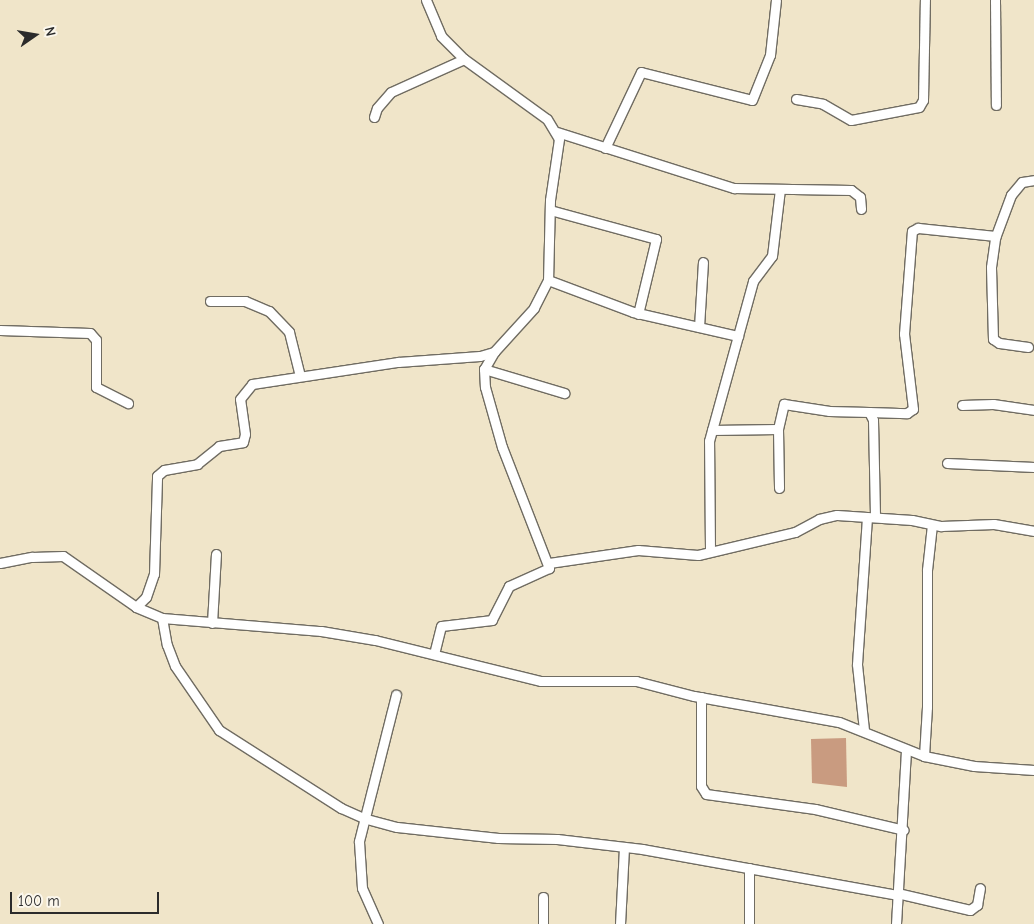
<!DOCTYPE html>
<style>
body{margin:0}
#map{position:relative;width:1034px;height:924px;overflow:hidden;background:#f0e5c9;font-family:"Comic Neue",sans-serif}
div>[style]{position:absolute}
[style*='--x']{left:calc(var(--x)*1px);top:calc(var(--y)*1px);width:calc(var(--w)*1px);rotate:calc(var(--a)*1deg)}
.building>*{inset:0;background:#c99b80}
.roads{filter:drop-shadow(1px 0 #706c62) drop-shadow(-1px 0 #706c62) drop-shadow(0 1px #706c62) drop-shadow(0 -1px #706c62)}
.street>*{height:9px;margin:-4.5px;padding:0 4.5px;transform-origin:4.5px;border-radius:4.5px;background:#fff}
span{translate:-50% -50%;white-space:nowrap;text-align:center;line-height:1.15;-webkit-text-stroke:4px #fbf7ec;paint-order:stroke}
.north{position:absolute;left:10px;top:10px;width:50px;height:50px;-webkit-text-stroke:4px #fbf7ec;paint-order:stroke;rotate:77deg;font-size:14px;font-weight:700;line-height:20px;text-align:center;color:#2b2b2b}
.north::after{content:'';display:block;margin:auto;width:18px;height:22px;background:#2b2b2b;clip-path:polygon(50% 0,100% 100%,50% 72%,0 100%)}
.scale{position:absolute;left:10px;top:892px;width:149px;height:22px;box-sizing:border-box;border:2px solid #2b2b2b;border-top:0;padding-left:6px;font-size:15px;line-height:18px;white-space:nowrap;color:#2b2b2b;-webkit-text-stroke:4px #fbf7ec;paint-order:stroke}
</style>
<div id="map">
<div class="building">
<i style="clip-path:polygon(846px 738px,847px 787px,812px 783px,811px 739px)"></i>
</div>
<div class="roads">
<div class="street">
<i style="--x:426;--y:0;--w:39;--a:67"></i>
<i style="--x:441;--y:36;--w:33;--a:45"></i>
<i style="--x:464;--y:59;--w:102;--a:35.9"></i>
<i style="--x:547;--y:119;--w:23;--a:59"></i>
<i style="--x:559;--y:139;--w:62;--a:98.4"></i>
<i style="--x:550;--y:200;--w:80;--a:91.4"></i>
<i style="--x:548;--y:280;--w:31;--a:117"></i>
<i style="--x:534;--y:308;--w:59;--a:132.3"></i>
<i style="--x:494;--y:352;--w:20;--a:120"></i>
<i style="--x:484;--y:369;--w:18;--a:87"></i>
<i style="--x:485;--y:387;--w:62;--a:74.2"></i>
<i style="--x:502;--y:447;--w:130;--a:68.8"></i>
<i style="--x:549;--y:568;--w:44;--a:155.8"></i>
<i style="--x:509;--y:586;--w:38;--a:117"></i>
<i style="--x:492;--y:620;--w:51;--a:173.3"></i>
<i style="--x:441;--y:626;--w:29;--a:104"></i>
<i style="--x:995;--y:0;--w:105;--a:89.5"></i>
<i style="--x:796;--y:99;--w:27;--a:10"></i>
<i style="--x:823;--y:104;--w:32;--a:30"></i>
<i style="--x:851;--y:120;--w:69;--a:-10.8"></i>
<i style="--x:919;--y:107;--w:8;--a:-60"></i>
<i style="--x:923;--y:100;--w:100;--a:-88.9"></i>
<i style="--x:374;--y:117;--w:9;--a:-72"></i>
<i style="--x:377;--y:108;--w:21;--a:-49"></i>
<i style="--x:391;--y:92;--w:80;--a:-24.3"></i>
<i style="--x:557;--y:132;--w:186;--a:17.6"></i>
<i style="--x:734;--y:188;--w:117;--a:1"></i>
<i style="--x:851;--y:190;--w:11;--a:38"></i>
<i style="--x:860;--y:197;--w:12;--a:85"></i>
<i style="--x:605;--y:148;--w:84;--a:-64.7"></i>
<i style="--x:641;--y:72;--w:114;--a:14.2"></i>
<i style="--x:752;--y:100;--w:48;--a:-68.2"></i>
<i style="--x:770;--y:55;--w:55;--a:-83.8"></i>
<i style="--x:550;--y:210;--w:110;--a:15.3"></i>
<i style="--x:656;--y:239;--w:77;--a:103.5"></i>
<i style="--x:548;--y:280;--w:91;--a:20.6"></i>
<i style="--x:633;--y:312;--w:108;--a:12.9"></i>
<i style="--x:210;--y:301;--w:35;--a:0"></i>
<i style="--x:245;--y:301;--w:26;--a:23"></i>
<i style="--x:269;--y:311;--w:29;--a:46"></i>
<i style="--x:289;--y:332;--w:45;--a:76"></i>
<i style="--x:699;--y:327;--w:65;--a:-86.5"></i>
<i style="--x:0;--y:330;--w:90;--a:1.9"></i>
<i style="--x:90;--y:333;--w:9;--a:49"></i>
<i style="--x:96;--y:340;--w:47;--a:90"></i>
<i style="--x:96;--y:387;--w:36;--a:27"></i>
<i style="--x:1028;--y:347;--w:29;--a:-172"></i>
<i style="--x:999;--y:343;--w:7;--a:-146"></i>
<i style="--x:993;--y:339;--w:72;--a:-91.6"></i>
<i style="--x:991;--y:267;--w:29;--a:-82"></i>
<i style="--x:995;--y:238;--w:46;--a:-69.6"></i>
<i style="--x:1011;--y:195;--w:17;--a:-50"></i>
<i style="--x:1022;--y:182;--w:12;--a:-9"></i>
<i style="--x:484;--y:369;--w:84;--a:16.7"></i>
<i style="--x:962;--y:405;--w:31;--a:-2"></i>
<i style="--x:993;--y:404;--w:41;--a:8.3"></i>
<i style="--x:869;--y:412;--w:38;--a:2"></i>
<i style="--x:907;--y:413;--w:7;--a:-34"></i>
<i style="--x:913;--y:409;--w:76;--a:-96.8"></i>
<i style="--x:904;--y:334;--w:103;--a:-85.6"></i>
<i style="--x:912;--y:231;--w:7;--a:-27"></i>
<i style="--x:918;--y:228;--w:78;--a:5.9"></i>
<i style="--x:778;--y:429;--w:59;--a:89"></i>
<i style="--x:712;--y:430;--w:66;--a:-0.9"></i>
<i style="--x:778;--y:429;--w:26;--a:-77"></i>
<i style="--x:784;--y:404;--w:46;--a:8.8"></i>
<i style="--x:829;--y:411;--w:40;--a:1.4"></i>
<i style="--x:869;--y:412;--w:9;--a:63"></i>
<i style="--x:873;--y:420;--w:97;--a:88.8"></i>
<i style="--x:947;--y:463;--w:87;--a:2.6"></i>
<i style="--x:710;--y:550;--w:109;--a:-90.5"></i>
<i style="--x:709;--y:441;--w:166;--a:-74.6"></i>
<i style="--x:753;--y:281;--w:31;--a:-53"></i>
<i style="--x:772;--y:256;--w:67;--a:-83.2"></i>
<i style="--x:0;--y:563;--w:33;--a:-11"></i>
<i style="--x:32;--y:557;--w:31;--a:-2"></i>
<i style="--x:63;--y:556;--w:89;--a:34.9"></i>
<i style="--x:136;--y:607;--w:28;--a:23"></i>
<i style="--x:162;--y:618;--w:160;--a:4.7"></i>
<i style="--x:321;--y:631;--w:55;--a:9.5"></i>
<i style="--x:375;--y:640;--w:171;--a:13.9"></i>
<i style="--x:541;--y:681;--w:95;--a:0"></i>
<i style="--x:636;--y:681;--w:60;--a:14.5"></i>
<i style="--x:694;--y:696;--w:147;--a:10.2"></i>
<i style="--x:839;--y:722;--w:92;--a:21.8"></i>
<i style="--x:924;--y:756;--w:51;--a:11.3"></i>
<i style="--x:974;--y:766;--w:60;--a:3.8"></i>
<i style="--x:549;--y:563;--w:90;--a:-8.3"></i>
<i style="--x:638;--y:550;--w:60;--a:4.8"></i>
<i style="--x:698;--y:555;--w:100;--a:-13.3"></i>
<i style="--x:795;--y:532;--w:27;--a:-28"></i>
<i style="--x:819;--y:519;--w:18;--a:-13"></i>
<i style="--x:837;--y:515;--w:75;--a:3.8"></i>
<i style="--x:912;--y:520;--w:30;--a:12"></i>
<i style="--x:941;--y:526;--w:53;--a:-2.2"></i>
<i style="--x:994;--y:524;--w:41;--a:9.9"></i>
<i style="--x:136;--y:607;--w:14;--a:-45"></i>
<i style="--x:146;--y:597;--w:24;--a:-71"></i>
<i style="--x:154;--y:574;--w:98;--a:-88.2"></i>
<i style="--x:157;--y:476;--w:9;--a:-41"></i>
<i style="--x:164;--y:470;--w:34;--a:-10"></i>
<i style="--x:197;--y:464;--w:28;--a:-39"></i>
<i style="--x:219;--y:446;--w:24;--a:-9"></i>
<i style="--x:243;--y:442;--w:8;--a:-76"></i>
<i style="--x:245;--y:434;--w:35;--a:-98"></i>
<i style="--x:240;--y:399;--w:19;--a:-51"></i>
<i style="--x:252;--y:384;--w:148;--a:-8.6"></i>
<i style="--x:398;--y:362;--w:82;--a:-4.2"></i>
<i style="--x:480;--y:356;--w:15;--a:-16"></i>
<i style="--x:162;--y:618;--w:27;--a:80"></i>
<i style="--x:167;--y:645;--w:22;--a:69"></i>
<i style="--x:175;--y:666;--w:78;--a:55.5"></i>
<i style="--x:219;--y:730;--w:145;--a:32.6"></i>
<i style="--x:341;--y:808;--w:24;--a:24"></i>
<i style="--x:363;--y:818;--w:35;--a:15"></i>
<i style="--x:397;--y:827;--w:102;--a:6.2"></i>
<i style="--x:498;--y:838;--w:59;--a:1"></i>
<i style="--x:557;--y:839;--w:86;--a:6.7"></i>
<i style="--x:642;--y:849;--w:259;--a:10.2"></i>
<i style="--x:212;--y:623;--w:69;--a:-86.7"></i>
<i style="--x:701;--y:697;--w:89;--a:90"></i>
<i style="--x:701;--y:786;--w:9;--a:58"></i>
<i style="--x:706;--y:794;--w:110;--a:7.8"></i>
<i style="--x:815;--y:809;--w:91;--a:13.3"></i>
<i style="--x:864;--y:730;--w:66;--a:-96.1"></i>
<i style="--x:857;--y:664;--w:147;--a:-86.1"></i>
<i style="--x:924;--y:756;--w:49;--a:-86.5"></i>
<i style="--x:927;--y:707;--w:137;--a:-90"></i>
<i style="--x:927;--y:570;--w:45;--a:-83.7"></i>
<i style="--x:897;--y:893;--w:75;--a:13.1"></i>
<i style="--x:970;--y:910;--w:9;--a:-36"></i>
<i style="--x:977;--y:905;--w:17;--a:-80"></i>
<i style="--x:543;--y:897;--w:27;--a:90"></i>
<i style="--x:378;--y:924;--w:39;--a:-114"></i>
<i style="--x:362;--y:888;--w:47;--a:-93.7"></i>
<i style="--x:359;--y:841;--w:151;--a:-75.8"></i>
<i style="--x:620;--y:924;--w:77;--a:-87"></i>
<i style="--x:749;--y:924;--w:56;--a:-90"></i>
<i style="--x:896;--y:924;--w:174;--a:-86.7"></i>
</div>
</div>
<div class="north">N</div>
<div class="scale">100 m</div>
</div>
